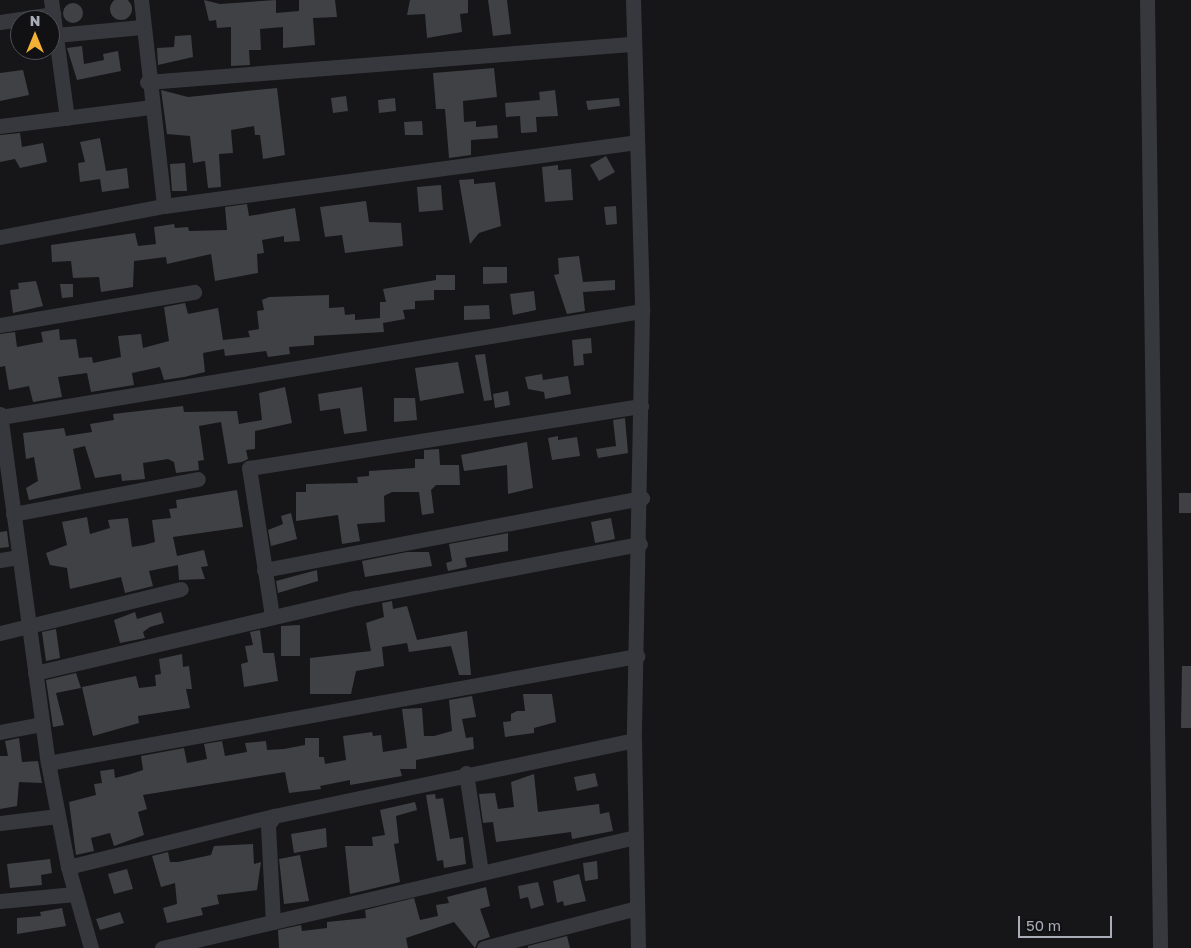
<!DOCTYPE html>
<style>
body{margin:0}
#map{position:relative;width:1191px;height:948px;overflow:hidden;background:#161618;font-family:"Golos Text",sans-serif}
div>[style]{position:absolute}
[style*='--x']{left:calc(var(--x)*1px);top:calc(var(--y)*1px);width:calc(var(--w)*1px);rotate:calc(var(--a)*1deg)}
.building>*{inset:0;background:#404145}
.round{border-radius:50%}
.minor>*{height:15px;margin:-7.5px;padding:0 7.5px;transform-origin:7.5px;border-radius:7.5px;background:#37383d}
span{translate:-50% -50%;white-space:nowrap;text-align:center;line-height:1.15;-webkit-text-stroke:4.5px #111113;paint-order:stroke}
.north{position:absolute;left:10px;top:10px;width:50px;height:50px;box-sizing:border-box;background:#111113;border:1px solid #4d4f55;border-radius:50%;rotate:0deg;font-size:14px;font-weight:700;line-height:20px;text-align:center;color:#a8adb8}
.north::after{content:'';display:block;margin:auto;width:18px;height:22px;background:#f2b134;clip-path:polygon(50% 0,100% 100%,50% 72%,0 100%)}
.scale{position:absolute;left:1018px;top:916px;width:94px;height:22px;box-sizing:border-box;border:2px solid #a8adb8;border-top:0;padding-left:6px;font-size:15px;line-height:18px;white-space:nowrap;color:#a8adb8;-webkit-text-stroke:4px #111113;paint-order:stroke}
</style>
<div id="map">
<div class="building">
<i class="round" style="left:110px;top:-2px;width:22px;height:22px"></i>
<i style="clip-path:polygon(204px 0,220px 4px,276px 0,276px 13px,299px 11px,299px 0,335px 0,337px 17px,313px 18px,315px 45px,283px 48px,283px 27px,260px 29px,261px 50px,249px 50px,250px 65px,231px 66px,231px 27px,217px 28px,216px 20px,209px 21px)"></i>
<i style="clip-path:polygon(410px 0,468px 0,468px 13px,460px 14px,462px 32px,427px 38px,425px 14px,407px 15px)"></i>
<i style="clip-path:polygon(488px 0,507px 0,511px 34px,493px 36px)"></i>
<i class="round" style="left:63px;top:3px;width:20px;height:20px"></i>
<i style="clip-path:polygon(191px 35px,193px 57px,158px 65px,157px 48px,174px 47px,175px 36px)"></i>
<i style="clip-path:polygon(82px 46px,84px 64px,104px 60px,103px 54px,118px 51px,121px 71px,77px 80px,67px 48px)"></i>
<i style="clip-path:polygon(494px 68px,497px 97px,463px 101px,464px 122px,476px 121px,476px 127px,497px 125px,498px 138px,471px 140px,471px 155px,449px 158px,445px 109px,436px 109px,433px 73px)"></i>
<i style="clip-path:polygon(23px 70px,29px 95px,0 101px,0 73px)"></i>
<i style="clip-path:polygon(277px 88px,285px 155px,263px 159px,260px 135px,255px 135px,254px 126px,231px 130px,233px 153px,219px 154px,221px 187px,208px 188px,205px 161px,193px 163px,190px 136px,167px 134px,161px 90px,188px 97px)"></i>
<i style="clip-path:polygon(555px 90px,558px 116px,536px 117px,537px 132px,521px 133px,520px 116px,506px 117px,505px 103px,540px 100px,539px 92px)"></i>
<i style="clip-path:polygon(346px 96px,348px 111px,333px 113px,331px 98px)"></i>
<i style="clip-path:polygon(395px 98px,396px 111px,379px 113px,378px 100px)"></i>
<i style="clip-path:polygon(619px 98px,620px 106px,588px 110px,586px 101px)"></i>
<i style="clip-path:polygon(422px 121px,423px 135px,405px 135px,404px 122px)"></i>
<i style="clip-path:polygon(20px 133px,22px 147px,43px 143px,47px 162px,20px 168px,15px 159px,0 162px,0 135px)"></i>
<i style="clip-path:polygon(100px 138px,106px 171px,127px 168px,129px 188px,102px 192px,100px 179px,80px 182px,78px 163px,85px 162px,80px 142px)"></i>
<i style="clip-path:polygon(606px 156px,615px 172px,599px 181px,590px 165px)"></i>
<i style="clip-path:polygon(185px 163px,187px 191px,172px 191px,170px 164px)"></i>
<i style="clip-path:polygon(558px 165px,558px 170px,571px 169px,573px 200px,545px 202px,542px 167px)"></i>
<i style="clip-path:polygon(474px 179px,474px 184px,495px 182px,501px 226px,479px 233px,470px 244px,459px 180px)"></i>
<i style="clip-path:polygon(441px 185px,443px 210px,419px 212px,417px 187px)"></i>
<i style="clip-path:polygon(366px 201px,369px 222px,401px 223px,403px 246px,345px 253px,342px 235px,325px 237px,320px 207px)"></i>
<i style="clip-path:polygon(247px 204px,249px 216px,295px 208px,300px 241px,284px 242px,284px 236px,262px 240px,264px 253px,257px 254px,258px 273px,215px 281px,211px 254px,167px 264px,166px 257px,134px 261px,133px 287px,101px 292px,99px 277px,73px 278px,71px 261px,52px 262px,51px 245px,135px 233px,138px 246px,156px 244px,154px 227px,174px 224px,175px 228px,188px 227px,189px 231px,227px 230px,225px 207px)"></i>
<i style="clip-path:polygon(616px 206px,617px 224px,606px 225px,604px 207px)"></i>
<i style="clip-path:polygon(579px 256px,583px 282px,615px 280px,615px 290px,583px 292px,585px 311px,567px 314px,554px 275px,559px 274px,558px 258px)"></i>
<i style="clip-path:polygon(483px 267px,507px 267px,507px 283px,483px 284px)"></i>
<i style="clip-path:polygon(436px 275px,455px 275px,455px 290px,434px 290px,434px 300px,415px 301px,415px 309px,403px 310px,405px 319px,383px 323px,384px 332px,314px 336px,314px 345px,289px 347px,290px 354px,268px 357px,266px 351px,225px 356px,224px 349px,203px 353px,205px 372px,184px 377px,164px 380px,160px 367px,132px 373px,134px 385px,91px 392px,87px 373px,58px 377px,62px 397px,33px 402px,29px 386px,9px 390px,5px 366px,0 367px,0 334px,15px 332px,17px 347px,43px 342px,41px 332px,59px 329px,60px 340px,76px 339px,79px 358px,92px 357px,93px 363px,121px 357px,118px 336px,141px 334px,143px 348px,169px 341px,164px 307px,185px 303px,188px 314px,218px 308px,223px 340px,250px 337px,248px 331px,259px 329px,257px 311px,264px 310px,262px 300px,269px 297px,329px 295px,329px 308px,344px 307px,345px 315px,355px 314px,355px 320px,380px 318px,380px 302px,386px 302px,383px 289px,436px 280px)"></i>
<i style="clip-path:polygon(36px 281px,43px 306px,13px 313px,10px 290px,19px 289px,18px 283px)"></i>
<i style="clip-path:polygon(60px 284px,73px 284px,73px 297px,62px 298px)"></i>
<i style="clip-path:polygon(534px 291px,536px 310px,513px 315px,510px 294px)"></i>
<i style="clip-path:polygon(489px 305px,490px 319px,464px 320px,464px 306px)"></i>
<i style="clip-path:polygon(591px 338px,592px 353px,583px 354px,584px 365px,574px 366px,572px 340px)"></i>
<i style="clip-path:polygon(485px 354px,492px 400px,484px 401px,475px 355px)"></i>
<i style="clip-path:polygon(458px 362px,464px 393px,420px 401px,415px 368px)"></i>
<i style="clip-path:polygon(542px 374px,543px 380px,568px 376px,571px 394px,545px 399px,544px 392px,528px 389px,525px 377px)"></i>
<i style="clip-path:polygon(285px 387px,292px 423px,255px 431px,255px 449px,246px 450px,248px 459px,242px 462px,228px 464px,221px 422px,199px 426px,204px 460px,198px 461px,199px 470px,176px 473px,174px 462px,168px 459px,143px 463px,145px 479px,122px 481px,121px 474px,95px 478px,85px 446px,73px 449px,81px 489px,29px 500px,26px 488px,38px 481px,34px 457px,26px 459px,23px 433px,64px 428px,66px 436px,92px 432px,90px 424px,114px 420px,113px 414px,183px 406px,184px 412px,237px 411px,239px 424px,262px 420px,259px 393px)"></i>
<i style="clip-path:polygon(362px 387px,367px 431px,344px 434px,340px 408px,320px 411px,318px 394px)"></i>
<i style="clip-path:polygon(508px 391px,510px 405px,495px 408px,493px 394px)"></i>
<i style="clip-path:polygon(394px 398px,415px 398px,417px 420px,394px 422px)"></i>
<i style="clip-path:polygon(625px 418px,628px 453px,598px 458px,596px 449px,616px 446px,613px 420px)"></i>
<i style="clip-path:polygon(558px 436px,558px 440px,577px 437px,580px 456px,552px 460px,548px 438px)"></i>
<i style="clip-path:polygon(527px 442px,533px 488px,508px 494px,507px 465px,464px 471px,461px 455px)"></i>
<i style="clip-path:polygon(439px 449px,440px 465px,459px 465px,460px 485px,436px 485px,431px 490px,434px 513px,422px 515px,419px 492px,392px 492px,384px 496px,385px 522px,357px 524px,360px 541px,342px 544px,338px 515px,296px 521px,296px 492px,306px 492px,306px 484px,358px 483px,357px 477px,369px 476px,369px 471px,415px 468px,415px 459px,424px 459px,424px 450px)"></i>
<i style="clip-path:polygon(237px 490px,243px 527px,173px 537px,177px 556px,204px 550px,208px 566px,201px 567px,205px 579px,179px 580px,178px 565px,149px 571px,153px 586px,125px 593px,121px 577px,70px 589px,67px 568px,50px 565px,46px 553px,67px 545px,62px 522px,87px 517px,90px 534px,110px 528px,108px 520px,128px 518px,132px 547px,144px 545px,155px 542px,152px 520px,171px 518px,169px 509px,177px 508px,176px 500px)"></i>
<i style="clip-path:polygon(1179px 493px,1191px 493px,1191px 513px,1179px 513px)"></i>
<i style="clip-path:polygon(291px 513px,297px 539px,271px 546px,268px 530px,283px 524px,281px 516px)"></i>
<i style="clip-path:polygon(611px 518px,615px 539px,595px 543px,591px 522px)"></i>
<i style="clip-path:polygon(7px 531px,9px 547px,0 548px,0 532px)"></i>
<i style="clip-path:polygon(508px 533px,508px 551px,465px 558px,467px 567px,448px 571px,446px 563px,452px 561px,449px 544px)"></i>
<i style="clip-path:polygon(407px 552px,429px 552px,432px 566px,365px 577px,362px 561px)"></i>
<i style="clip-path:polygon(317px 570px,318px 581px,278px 593px,276px 581px)"></i>
<i style="clip-path:polygon(392px 601px,393px 609px,407px 606px,417px 640px,467px 631px,471px 675px,459px 675px,451px 646px,409px 652px,407px 643px,382px 647px,384px 666px,356px 671px,351px 694px,310px 694px,310px 658px,371px 651px,366px 623px,384px 617px,382px 603px)"></i>
<i style="clip-path:polygon(135px 612px,137px 619px,161px 612px,164px 623px,150px 627px,143px 632px,145px 638px,120px 643px,114px 620px)"></i>
<i style="clip-path:polygon(300px 625px,300px 656px,281px 656px,281px 626px)"></i>
<i style="clip-path:polygon(56px 629px,60px 658px,46px 661px,42px 632px)"></i>
<i style="clip-path:polygon(260px 630px,263px 653px,274px 653px,278px 681px,244px 687px,241px 664px,248px 662px,245px 646px,253px 645px,250px 632px)"></i>
<i style="clip-path:polygon(182px 654px,183px 667px,189px 666px,192px 689px,186px 689px,190px 708px,138px 716px,139px 723px,93px 736px,82px 687px,136px 676px,139px 688px,156px 686px,155px 675px,161px 674px,159px 659px)"></i>
<i style="clip-path:polygon(1182px 666px,1191px 666px,1191px 728px,1181px 728px)"></i>
<i style="clip-path:polygon(76px 673px,81px 688px,56px 693px,64px 725px,53px 727px,46px 680px)"></i>
<i style="clip-path:polygon(523px 694px,552px 694px,556px 722px,534px 728px,534px 733px,505px 737px,503px 722px,511px 721px,511px 714px,517px 711px,525px 711px)"></i>
<i style="clip-path:polygon(472px 696px,476px 717px,462px 719px,466px 738px,473px 737px,474px 749px,416px 760px,416px 769px,400px 769px,402px 776px,350px 785px,350px 780px,320px 786px,321px 789px,289px 793px,285px 772px,143px 795px,147px 809px,138px 812px,144px 835px,114px 846px,110px 833px,91px 838px,94px 851px,76px 855px,69px 802px,96px 795px,94px 784px,102px 783px,100px 771px,114px 769px,115px 778px,131px 774px,143px 770px,141px 756px,184px 748px,187px 763px,207px 759px,204px 744px,222px 741px,225px 756px,247px 752px,245px 743px,266px 741px,267px 750px,284px 749px,305px 745px,305px 738px,319px 738px,319px 757px,324px 757px,325px 764px,346px 760px,343px 736px,372px 732px,373px 736px,381px 735px,383px 752px,407px 748px,402px 709px,422px 708px,424px 736px,434px 736px,452px 731px,449px 700px)"></i>
<i style="clip-path:polygon(19px 738px,22px 762px,38px 761px,42px 783px,19px 782px,17px 806px,0 809px,0 756px,8px 756px,5px 741px)"></i>
<i style="clip-path:polygon(595px 773px,598px 786px,577px 791px,574px 777px)"></i>
<i style="clip-path:polygon(534px 774px,538px 812px,599px 804px,600px 814px,609px 812px,613px 831px,572px 839px,571px 832px,496px 842px,493px 822px,483px 823px,479px 794px,495px 793px,498px 809px,514px 807px,511px 782px)"></i>
<i style="clip-path:polygon(435px 794px,436px 799px,443px 798px,450px 839px,463px 837px,466px 864px,444px 868px,443px 860px,437px 861px,426px 795px)"></i>
<i style="clip-path:polygon(415px 802px,417px 810px,396px 816px,399px 843px,394px 844px,400px 882px,350px 894px,345px 846px,373px 846px,372px 837px,385px 835px,380px 810px)"></i>
<i style="clip-path:polygon(326px 828px,327px 847px,294px 853px,291px 834px)"></i>
<i style="clip-path:polygon(253px 844px,254px 864px,261px 862px,257px 890px,217px 895px,219px 904px,201px 908px,203px 915px,167px 923px,163px 908px,177px 904px,175px 883px,161px 887px,152px 856px,168px 852px,170px 862px,178px 862px,211px 855px,214px 846px)"></i>
<i style="clip-path:polygon(300px 855px,309px 901px,284px 904px,279px 859px)"></i>
<i style="clip-path:polygon(50px 859px,52px 873px,41px 875px,42px 885px,10px 888px,7px 864px)"></i>
<i style="clip-path:polygon(597px 861px,598px 879px,585px 881px,583px 863px)"></i>
<i style="clip-path:polygon(127px 869px,133px 889px,114px 894px,108px 874px)"></i>
<i style="clip-path:polygon(579px 874px,586px 901px,564px 906px,563px 901px,557px 903px,553px 881px)"></i>
<i style="clip-path:polygon(538px 882px,544px 905px,531px 909px,528px 897px,520px 899px,518px 886px)"></i>
<i style="clip-path:polygon(486px 887px,490px 906px,480px 909px,490px 937px,478px 941px,475px 948px,454px 922px,406px 938px,408px 948px,279px 948px,278px 930px,301px 925px,302px 931px,327px 928px,327px 922px,366px 918px,365px 910px,414px 898px,420px 920px,438px 916px,436px 905px,449px 903px,447px 897px)"></i>
<i style="clip-path:polygon(62px 908px,66px 926px,17px 934px,17px 918px,41px 916px,40px 912px)"></i>
<i style="clip-path:polygon(120px 912px,124px 923px,100px 930px,96px 919px)"></i>
<i style="clip-path:polygon(567px 936px,570px 948px,528px 948px,528px 946px)"></i>
</div>
<div class="minor">
<i style="--x:51;--y:0;--w:119;--a:82.3"></i>
<i style="--x:141;--y:0;--w:207;--a:83.6"></i>
<i style="--x:633;--y:0;--w:311;--a:88.3"></i>
<i style="--x:642;--y:311;--w:429;--a:91.1"></i>
<i style="--x:634;--y:740;--w:208;--a:88.9"></i>
<i style="--x:1147;--y:0;--w:948;--a:89.21"></i>
<i style="--x:0;--y:22;--w:54;--a:-8.6"></i>
<i style="--x:56;--y:35;--w:86;--a:-5.3"></i>
<i style="--x:147;--y:82;--w:488;--a:-4.5"></i>
<i style="--x:0;--y:126;--w:151;--a:-7.2"></i>
<i style="--x:0;--y:237;--w:167;--a:-10.7"></i>
<i style="--x:164;--y:206;--w:477;--a:-7.7"></i>
<i style="--x:0;--y:325;--w:197;--a:-9.7"></i>
<i style="--x:0;--y:414;--w:352;--a:82.2"></i>
<i style="--x:48;--y:763;--w:106;--a:79.1"></i>
<i style="--x:68;--y:867;--w:84;--a:74.1"></i>
<i style="--x:0;--y:417;--w:651;--a:-9.38"></i>
<i style="--x:13;--y:514;--w:188;--a:-10.7"></i>
<i style="--x:0;--y:560;--w:18;--a:-9"></i>
<i style="--x:264;--y:570;--w:385;--a:-10.8"></i>
<i style="--x:272;--y:616;--w:150;--a:-98.8"></i>
<i style="--x:249;--y:468;--w:397;--a:-9"></i>
<i style="--x:0;--y:633;--w:186;--a:-13.7"></i>
<i style="--x:35;--y:673;--w:330;--a:-13.2"></i>
<i style="--x:356;--y:598;--w:289;--a:-10.8"></i>
<i style="--x:0;--y:732;--w:43;--a:-10.8"></i>
<i style="--x:48;--y:763;--w:599;--a:-10.3"></i>
<i style="--x:466;--y:773;--w:100;--a:81.4"></i>
<i style="--x:0;--y:823;--w:58;--a:-6.9"></i>
<i style="--x:68;--y:867;--w:212;--a:-13.9"></i>
<i style="--x:0;--y:901;--w:75;--a:-5.3"></i>
<i style="--x:273;--y:922;--w:97;--a:-93"></i>
<i style="--x:268;--y:825;--w:11;--a:-56"></i>
<i style="--x:274;--y:816;--w:368;--a:-11.9"></i>
<i style="--x:162;--y:948;--w:485;--a:-13.2"></i>
<i style="--x:484;--y:948;--w:158;--a:-14.7"></i>
</div>
<div class="north">N</div>
<div class="scale">50 m</div>
</div>
